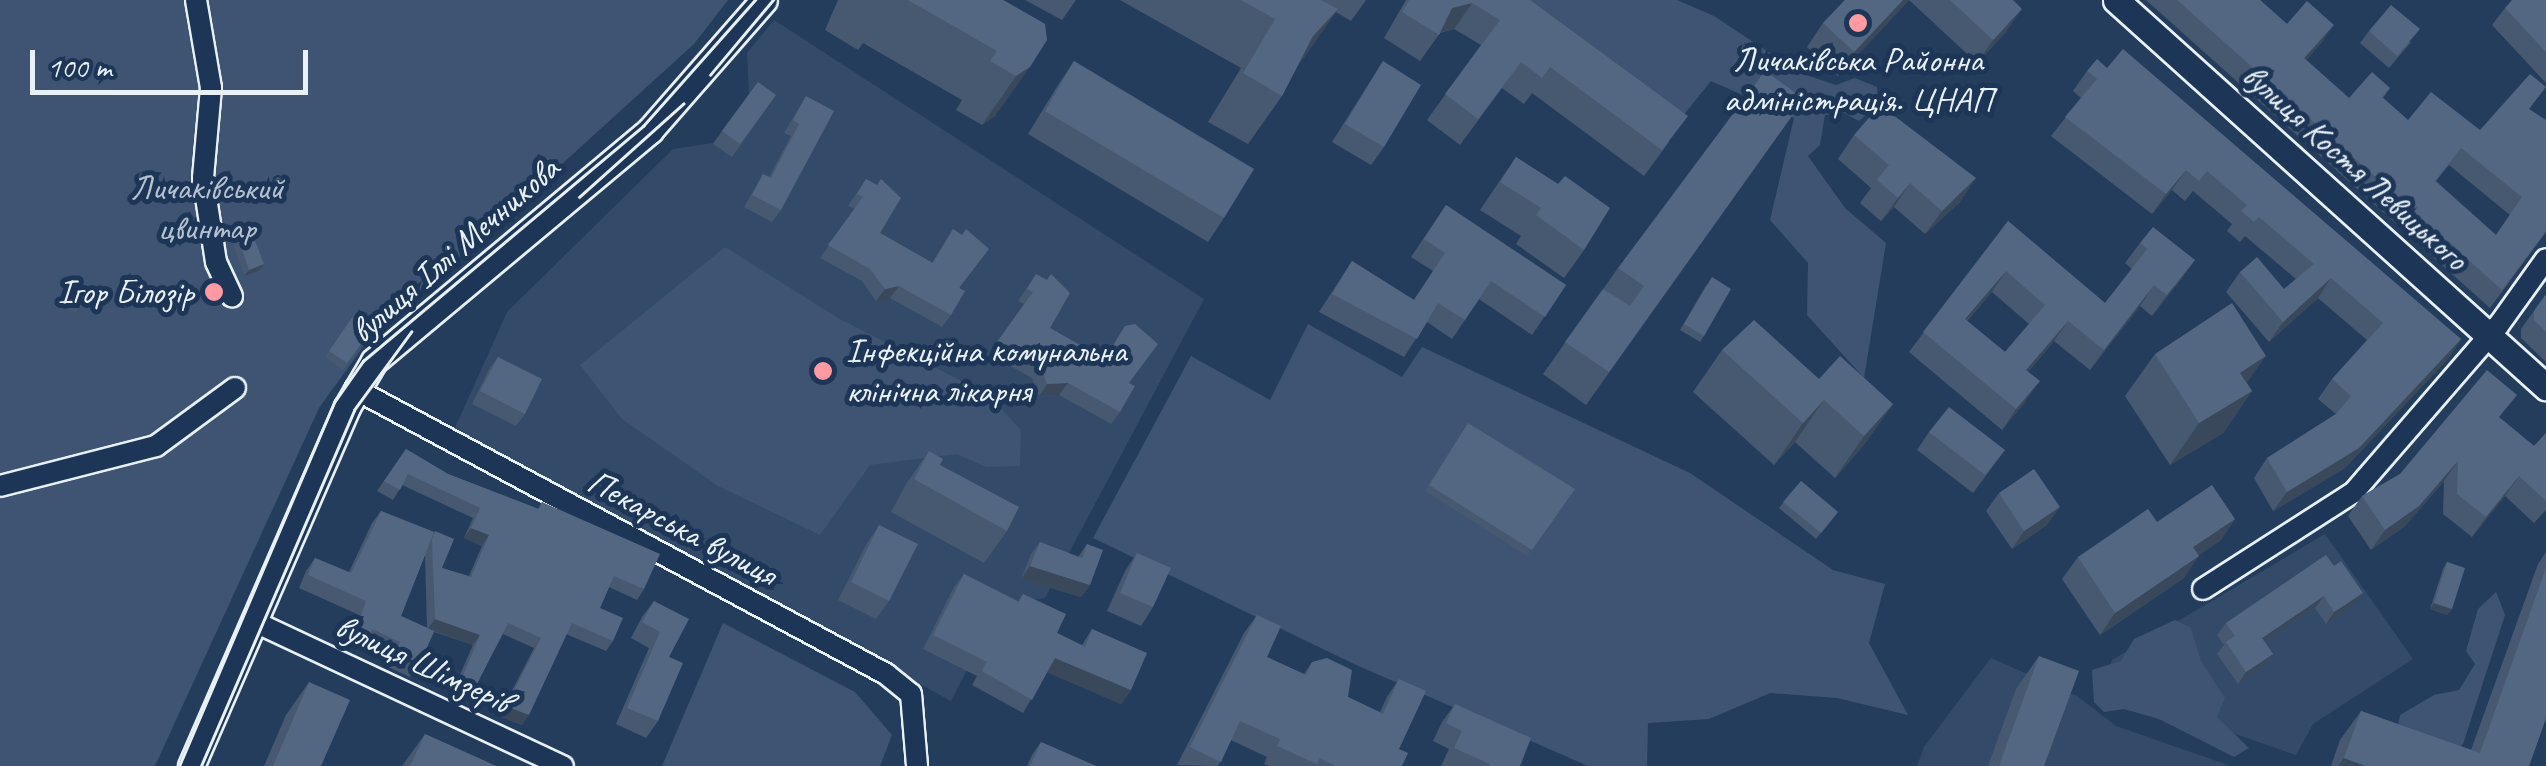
<!DOCTYPE html>
<meta charset="utf-8">
<style>
body{margin:0}
#map{position:relative;width:2546px;height:766px;overflow:hidden;background:#253d5d;font-family:Caveat,sans-serif}
div>[style]{position:absolute}
[style*='--x']{left:calc(var(--x)*1px);top:calc(var(--y)*1px);width:calc(var(--w)*1px);rotate:calc(var(--a)*1deg)}
.built>*{inset:0;background:#334a68}
.green>*{inset:0;background:#3e5472}
.roads{filter:drop-shadow(2px 0 #e8f1f8) drop-shadow(-2px 0 #e8f1f8) drop-shadow(0 2px #e8f1f8) drop-shadow(0 -2px #e8f1f8)}
.minor>*{height:20px;margin:-10px;padding:0 10px;transform-origin:10px;border-radius:10px;background:#1d3557}
.major>*{height:25px;margin:-12.5px;padding:0 12.5px;transform-origin:12.5px;border-radius:12.5px;background:#1d3557}
.tram>*{height:2.5px;margin:-1.25px;padding:0 1.25px;transform-origin:1.25px;border-radius:1.25px;background:#e8f1f8}
.wall>*{inset:0;background:#475970}
.shaded-wall>*{inset:0;background:#3a485b}
.building>*{inset:0;background:#536782}
.dots>*{width:28px;height:28px;translate:-50% -50%;box-sizing:border-box;border:5px solid #1d3557;border-radius:50%}
span{translate:-50% -50%;white-space:nowrap;text-align:center;line-height:1.15;-webkit-text-stroke:10px #1d3557;paint-order:stroke}
.poi-label{font-size:35px;color:#e8f1f8}
.right{translate:-100% -50%;text-align:right}
.left{translate:0 -50%;text-align:left}
.street-label{font-size:35px;color:#e8f1f8}
.park-label{font-size:35px;color:#b5c2d0}
.scale{position:absolute;left:30px;top:50px;width:278px;height:45px;box-sizing:border-box;border:5px solid #e8f1f8;border-top:0;padding-left:12px;font-size:30px;line-height:35px;white-space:nowrap;color:#e8f1f8;-webkit-text-stroke:8px #1d3557;paint-order:stroke}
</style>
<div id="map">
<div class="built">
<i style="clip-path:polygon(774px 20px,1204px 299px,1045px 598px,1001px 604px,951px 701px,454px 430px,507px 312px,673px 149px,713px 143px,749px 94px,747px 53px)"></i>
<i style="clip-path:polygon(2325px 534px,2413px 659px,2313px 724px,2296px 755px,2102px 688px,2112px 660px)"></i>
<i style="clip-path:polygon(1991px 658px,2077px 696px,2116px 726px,2231px 766px,1917px 766px,1924px 747px)"></i>
</div>
<div class="green">
<i style="clip-path:polygon(0 0,728px 0,694px 44px,368px 340px,319px 408px,155px 766px,0 766px)"></i>
<i style="clip-path:polygon(1454px 0,1677px 0,1714px 16px,1800px 73px,1836px 85px,1855px 78px,1877px 87px,1878px 104px,1859px 121px,1844px 113px,1825px 115px,1820px 145px,1808px 156px,1845px 208px,1886px 243px,1864px 378px,1807px 315px,1808px 263px,1770px 220px,1794px 118px,1711px 81px,1678px 122px)"></i>
<i style="clip-path:polygon(725px 247px,838px 318px,989px 395px,1021px 430px,1020px 466px,986px 467px,957px 454px,870px 465px,820px 535px,718px 486px,622px 419px,580px 365px)"></i>
<i style="clip-path:polygon(1308px 324px,1402px 377px,1422px 347px,1690px 473px,1833px 570px,1885px 584px,1869px 643px,1908px 715px,1837px 698px,1770px 693px,1709px 719px,1648px 723px,1647px 766px,1588px 766px,1354px 664px,1093px 538px,1191px 356px,1270px 400px)"></i>
<i style="clip-path:polygon(2496px 592px,2505px 615px,2463px 744px,2446px 757px,2398px 726px,2400px 715px,2434px 695px,2459px 690px,2475px 664px,2466px 651px,2478px 609px)"></i>
<i style="clip-path:polygon(2175px 620px,2191px 628px,2201px 661px,2225px 698px,2217px 717px,2249px 748px,2234px 757px,2159px 719px,2124px 709px,2104px 712px,2094px 702px,2092px 670px,2121px 661px,2134px 639px)"></i>
<i style="clip-path:polygon(723px 623px,855px 692px,892px 735px,880px 766px,662px 766px)"></i>
</div>
<div class="roads">
<div class="minor">
<i style="--x:196;--y:0;--w:89;--a:80.3"></i>
<i style="--x:211;--y:88;--w:90;--a:95.1"></i>
<i style="--x:203;--y:178;--w:85;--a:81.2"></i>
<i style="--x:216;--y:262;--w:38;--a:65"></i>
<i style="--x:355;--y:389;--w:603;--a:28.22"></i>
<i style="--x:886;--y:674;--w:32;--a:39"></i>
<i style="--x:911;--y:694;--w:72;--a:85.2"></i>
<i style="--x:0;--y:486;--w:161;--a:-14.4"></i>
<i style="--x:156;--y:446;--w:98;--a:-36.3"></i>
<i style="--x:2203;--y:589;--w:179;--a:-32.7"></i>
<i style="--x:2354;--y:492;--w:220;--a:-49.1"></i>
<i style="--x:2498;--y:326;--w:82;--a:-54.4"></i>
<i style="--x:255;--y:622;--w:340;--a:25.1"></i>
</div>
<div class="major">
<i style="--x:2116;--y:0;--w:579;--a:41.99"></i>
<i style="--x:191;--y:766;--w:391;--a:-66.5"></i>
<i style="--x:347;--y:407;--w:53;--a:-59.6"></i>
<i style="--x:374;--y:361;--w:360;--a:-39.9"></i>
<i style="--x:650;--y:130;--w:173;--a:-48.8"></i>
</div>
</div>
<div class="tram">
<i style="--x:710;--y:75;--w:98;--a:-50"></i>
<i style="--x:579;--y:197;--w:140;--a:-41.8"></i>
<i style="--x:179;--y:766;--w:397;--a:-66.9"></i>
<i style="--x:335;--y:401;--w:49;--a:-55"></i>
<i style="--x:363;--y:361;--w:366;--a:-40"></i>
<i style="--x:643;--y:126;--w:169;--a:-48.4"></i>
<i style="--x:201;--y:766;--w:387;--a:-66.7"></i>
<i style="--x:354;--y:410;--w:97;--a:-53.8"></i>
</div>
<div class="wall">
<i style="clip-path:polygon(838px 0,1003px 0,1045px 24px,995px 116px,982px 125px,956px 110px,962px 100px,863px 43px,858px 50px,825px 30px)"></i>
<i style="clip-path:polygon(1025px 0,1076px 0,1062px 20px)"></i>
<i style="clip-path:polygon(1120px 0,1366px 0,1351px 21px,1336px 12px,1299px 63px,1282px 96px,1248px 144px,1208px 122px,1241px 68px)"></i>
<i style="clip-path:polygon(1406px 0,1530px 0,1669px 142px,1644px 176px,1532px 93px,1524px 104px,1502px 88px,1460px 145px,1427px 120px,1481px 45px,1454px 29px,1440px 33px,1420px 61px,1384px 38px)"></i>
<i style="clip-path:polygon(1845px 0,1909px 0,1838px 76px,1807px 47px,1823px 23px)"></i>
<i style="clip-path:polygon(1909px 0,2013px 0,2006px 32px,1977px 63px)"></i>
<i style="clip-path:polygon(evenodd,2146px 0,2260px 0,2287px 24px,2322px 42px,2306px 60px,2349px 98px,2390px 88px,2383px 98px,2408px 120px,2480px 130px,2530px 110px,2546px 232px,2490px 308px,2146px 0,2449px 165px,2510px 215px,2496px 235px,2436px 181px,2449px 165px)"></i>
<i style="clip-path:polygon(2546px 0,2546px 83px,2492px 25px,2505px 8px)"></i>
<i style="clip-path:polygon(2369px 31px,2411px 42px,2389px 68px,2360px 43px)"></i>
<i style="clip-path:polygon(1074px 61px,1224px 218px,1208px 242px,1028px 134px,1058px 85px)"></i>
<i style="clip-path:polygon(1383px 61px,1384px 147px,1371px 165px,1332px 142px)"></i>
<i style="clip-path:polygon(2087px 71px,2461px 339px,2448px 359px,2345px 468px,2273px 511px,2254px 478px,2267px 458px,2336px 414px,2318px 399px,2332px 379px,2367px 340px,2318px 298px,2269px 342px,2226px 292px,2240px 272px,2284px 289px,2296px 279px,2245px 236px,2240px 242px,2227px 231px,2232px 224px,2193px 191px,2185px 201px,2172px 190px,2152px 214px,2051px 136px,2081px 98px,2073px 91px)"></i>
<i style="clip-path:polygon(758px 82px,776px 95px,732px 157px,713px 144px)"></i>
<i style="clip-path:polygon(806px 96px,781px 210px,772px 222px,744px 207px,763px 174px,769px 177px,791px 136px,784px 133px)"></i>
<i style="clip-path:polygon(1804px 99px,1586px 405px,1543px 374px,1618px 268px)"></i>
<i style="clip-path:polygon(1854px 135px,1960px 202px,1925px 234px,1894px 207px,1881px 221px,1860px 203px,1871px 188px,1838px 159px)"></i>
<i style="clip-path:polygon(1516px 157px,1558px 184px,1584px 250px,1564px 278px,1516px 244px,1521px 236px,1480px 210px)"></i>
<i style="clip-path:polygon(866px 179px,880px 233px,932px 263px,953px 229px,960px 288px,951px 315px,942px 327px,890px 298px,876px 301px,862px 281px,820px 258px,855px 209px,848px 206px)"></i>
<i style="clip-path:polygon(1446px 205px,1566px 285px,1532px 335px,1479px 299px,1452px 339px,1427px 322px,1404px 357px,1319px 312px,1352px 261px,1414px 300px,1433px 271px,1411px 257px)"></i>
<i style="clip-path:polygon(evenodd,2008px 221px,2105px 303px,2132px 269px,2125px 263px,2140px 243px,2195px 260px,2152px 316px,2140px 306px,2090px 370px,2054px 341px,2028px 372px,2025px 402px,2002px 430px,1909px 352px,2008px 221px,1992px 292px,2029px 324px,2005px 352px,1967px 321px,1992px 292px)"></i>
<i style="clip-path:polygon(235px 229px,260px 270px,244px 276px,230px 236px)"></i>
<i style="clip-path:polygon(1036px 274px,1050px 328px,1104px 359px,1125px 326px,1129px 383px,1120px 412px,1111px 424px,1059px 395px,1039px 396px,1032px 378px,989px 354px,1024px 304px,1018px 301px)"></i>
<i style="clip-path:polygon(71px 284px,88px 294px,76px 313px,59px 304px)"></i>
<i style="clip-path:polygon(1707px 284px,1704px 336px,1700px 342px,1680px 330px)"></i>
<i style="clip-path:polygon(2546px 294px,2546px 362px,2521px 338px,2521px 329px)"></i>
<i style="clip-path:polygon(356px 312px,375px 325px,343px 370px,325px 357px)"></i>
<i style="clip-path:polygon(1722px 350px,1819px 379px,1893px 404px,1863px 446px,1835px 478px,1795px 442px,1774px 465px,1693px 392px)"></i>
<i style="clip-path:polygon(2155px 354px,2247px 383px,2252px 391px,2223px 433px,2170px 465px,2125px 396px)"></i>
<i style="clip-path:polygon(498px 357px,525px 414px,516px 426px,472px 404px,489px 369px)"></i>
<i style="clip-path:polygon(2500px 418px,2534px 446px,2546px 433px,2546px 510px,2534px 523px,2505px 496px,2472px 537px,2443px 514px,2444px 481px,2405px 526px,2371px 550px,2348px 516px,2362px 496px)"></i>
<i style="clip-path:polygon(1468px 423px,1575px 489px,1527px 556px,1425px 491px)"></i>
<i style="clip-path:polygon(1929px 432px,2005px 450px,1973px 493px,1917px 450px)"></i>
<i style="clip-path:polygon(evenodd,406px 449px,448px 474px,538px 509px,542px 502px,644px 589px,637px 600px,609px 587px,600px 608px,613px 641px,606px 651px,566px 634px,522px 725px,499px 716px,534px 648px,503px 634px,466px 702px,451px 695px,473px 645px,434px 632px,419px 665px,410px 677px,386px 666px,391px 654px,365px 642px,361px 648px,347px 643px,357px 614px,299px 588px,306px 571px,315px 558px,349px 572px,372px 523px,381px 511px,434px 532px,442px 568px,469px 576px,482px 546px,464px 538px,473px 518px,402px 485px,393px 500px,377px 491px,406px 449px,425px 555px,427px 628px,401px 616px,425px 555px)"></i>
<i style="clip-path:polygon(929px 451px,940px 465px,1007px 531px,984px 563px,891px 512px,906px 484px)"></i>
<i style="clip-path:polygon(1801px 481px,1838px 512px,1816px 539px,1779px 508px)"></i>
<i style="clip-path:polygon(1999px 493px,2047px 525px,2012px 549px,1986px 511px)"></i>
<i style="clip-path:polygon(2235px 519px,2220px 541px,2198px 555px,2184px 578px,2100px 635px,2062px 579px,2078px 557px,2157px 522px)"></i>
<i style="clip-path:polygon(879px 525px,889px 601px,876px 619px,838px 600px,867px 543px)"></i>
<i style="clip-path:polygon(1040px 542px,1078px 557px,1087px 544px,1090px 585px,1081px 597px,1021px 579px,1031px 554px)"></i>
<i style="clip-path:polygon(2546px 552px,2546px 718px,2529px 766px,2331px 766px,2340px 740px,2361px 711px,2471px 750px,2538px 564px)"></i>
<i style="clip-path:polygon(1137px 553px,1153px 607px,1141px 626px,1107px 611px,1125px 571px)"></i>
<i style="clip-path:polygon(2326px 555px,2354px 605px,2326px 624px,2315px 608px,2265px 642px,2273px 654px,2264px 666px,2238px 684px,2217px 654px,2224px 645px,2217px 635px,2226px 623px)"></i>
<i style="clip-path:polygon(2447px 562px,2452px 609px,2447px 615px,2430px 609px,2443px 569px)"></i>
<i style="clip-path:polygon(964px 574px,1018px 601px,1023px 594px,1057px 633px,1082px 645px,1092px 629px,1131px 690px,1121px 704px,1047px 672px,1023px 713px,972px 685px,977px 676px,923px 649px,954px 587px)"></i>
<i style="clip-path:polygon(654px 601px,669px 657px,658px 721px,646px 738px,616px 724px,649px 648px,631px 638px,642px 617px)"></i>
<i style="clip-path:polygon(1257px 615px,1267px 657px,1304px 674px,1312px 662px,1348px 697px,1380px 712px,1387px 697px,1399px 679px,1399px 749px,1402px 766px,1269px 766px,1264px 764px,1267px 757px,1231px 740px,1218px 766px,1177px 765px,1244px 633px)"></i>
<i style="clip-path:polygon(2039px 656px,2044px 766px,1988px 766px,2016px 689px)"></i>
<i style="clip-path:polygon(309px 682px,321px 766px,264px 766px,286px 715px)"></i>
<i style="clip-path:polygon(1455px 704px,1520px 766px,1441px 766px,1449px 749px,1433px 741px,1442px 722px)"></i>
<i style="clip-path:polygon(425px 734px,496px 766px,402px 766px)"></i>
<i style="clip-path:polygon(1041px 742px,1096px 766px,1027px 766px,1032px 755px)"></i>
</div>
<div class="shaded-wall">
<i style="clip-path:polygon(1903px 0,1909px 0,1838px 76px,1854px 52px)"></i>
<i style="clip-path:polygon(1472px 3px,1454px 29px,1434px 34px,1452px 8px)"></i>
<i style="clip-path:polygon(1338px 9px,1304px 58px,1279px 85px,1313px 36px)"></i>
<i style="clip-path:polygon(2022px 9px,2006px 32px,1977px 63px,1993px 40px)"></i>
<i style="clip-path:polygon(2334px 25px,2322px 42px,2292px 76px,2304px 58px)"></i>
<i style="clip-path:polygon(1030px 67px,995px 116px,982px 125px,1016px 76px)"></i>
<i style="clip-path:polygon(2186px 170px,2172px 190px,2152px 214px,2166px 194px)"></i>
<i style="clip-path:polygon(1976px 178px,1960px 202px,1925px 234px,1942px 211px)"></i>
<i style="clip-path:polygon(1910px 183px,1894px 207px,1881px 221px,1898px 198px)"></i>
<i style="clip-path:polygon(2195px 260px,2181px 280px,2152px 316px,2167px 295px)"></i>
<i style="clip-path:polygon(264px 264px,260px 270px,244px 276px,249px 270px)"></i>
<i style="clip-path:polygon(2006px 271px,1992px 292px,1950px 339px,1965px 319px)"></i>
<i style="clip-path:polygon(2331px 278px,2318px 298px,2269px 342px,2283px 322px)"></i>
<i style="clip-path:polygon(2154px 285px,2140px 306px,2090px 370px,2104px 350px)"></i>
<i style="clip-path:polygon(899px 286px,890px 298px,876px 301px,885px 289px)"></i>
<i style="clip-path:polygon(2068px 321px,2054px 341px,2012px 390px,2026px 370px)"></i>
<i style="clip-path:polygon(2461px 339px,2448px 359px,2345px 468px,2273px 511px,2287px 492px)"></i>
<i style="clip-path:polygon(2266px 356px,2236px 398px,2240px 373px)"></i>
<i style="clip-path:polygon(2040px 381px,2025px 402px,2002px 430px,2016px 409px)"></i>
<i style="clip-path:polygon(1068px 383px,1059px 395px,1039px 396px,1047px 384px)"></i>
<i style="clip-path:polygon(2252px 391px,2223px 433px,2170px 465px,2199px 423px)"></i>
<i style="clip-path:polygon(1824px 400px,1795px 442px,1774px 465px,1803px 423px)"></i>
<i style="clip-path:polygon(1893px 404px,1863px 446px,1835px 478px,1864px 436px)"></i>
<i style="clip-path:polygon(2458px 461px,2444px 481px,2405px 526px,2371px 550px,2385px 530px)"></i>
<i style="clip-path:polygon(2519px 476px,2505px 496px,2472px 537px,2486px 517px)"></i>
<i style="clip-path:polygon(2060px 507px,2047px 525px,2012px 549px,2024px 531px)"></i>
<i style="clip-path:polygon(2235px 519px,2220px 541px,2178px 569px,2193px 547px)"></i>
<i style="clip-path:polygon(471px 528px,489px 535px,482px 546px,464px 538px)"></i>
<i style="clip-path:polygon(2199px 556px,2184px 578px,2100px 635px,2115px 613px)"></i>
<i style="clip-path:polygon(1030px 566px,1090px 585px,1081px 597px,1021px 579px)"></i>
<i style="clip-path:polygon(2363px 593px,2354px 605px,2326px 624px,2334px 612px)"></i>
<i style="clip-path:polygon(2324px 596px,2315px 608px,2253px 650px,2262px 638px)"></i>
<i style="clip-path:polygon(2434px 603px,2452px 609px,2447px 615px,2430px 609px)"></i>
<i style="clip-path:polygon(435px 619px,480px 635px,473px 645px,428px 629px)"></i>
<i style="clip-path:polygon(356px 630px,370px 636px,361px 648px,347px 643px)"></i>
<i style="clip-path:polygon(2273px 654px,2264px 666px,2238px 684px,2246px 672px)"></i>
<i style="clip-path:polygon(1055px 658px,1131px 690px,1121px 704px,1046px 672px)"></i>
<i style="clip-path:polygon(459px 685px,473px 692px,466px 702px,451px 695px)"></i>
<i style="clip-path:polygon(506px 706px,529px 715px,522px 725px,499px 716px)"></i>
<i style="clip-path:polygon(2344px 758px,2366px 766px,2338px 766px)"></i>
</div>
<div class="building">
<i style="clip-path:polygon(908px 0,1003px 0,1045px 24px,1047px 40px,1030px 67px,1016px 76px,990px 61px,997px 51px)"></i>
<i style="clip-path:polygon(1241px 0,1321px 0,1338px 9px,1313px 36px,1282px 96px,1243px 73px,1275px 19px)"></i>
<i style="clip-path:polygon(1409px 0,1530px 0,1688px 116px,1662px 150px,1550px 67px,1542px 78px,1521px 62px,1478px 119px,1445px 94px,1500px 20px,1472px 3px,1452px 8px,1439px 35px,1402px 12px)"></i>
<i style="clip-path:polygon(1845px 0,1903px 0,1854px 52px,1823px 23px)"></i>
<i style="clip-path:polygon(1950px 0,2013px 0,2022px 9px,1993px 40px)"></i>
<i style="clip-path:polygon(evenodd,2177px 0,2260px 0,2287px 24px,2307px 1px,2334px 25px,2304px 58px,2349px 98px,2372px 72px,2390px 88px,2382px 97px,2408px 120px,2431px 92px,2480px 130px,2530px 74px,2546px 87px,2529px 109px,2546px 120px,2546px 231px,2502px 290px,2177px 0,2461px 148px,2522px 197px,2496px 235px,2435px 181px,2461px 148px)"></i>
<i style="clip-path:polygon(2512px 0,2546px 0,2546px 52px,2505px 8px)"></i>
<i style="clip-path:polygon(2391px 5px,2420px 29px,2397px 56px,2369px 31px)"></i>
<i style="clip-path:polygon(2123px 49px,2461px 339px,2359px 448px,2287px 492px,2267px 458px,2336px 414px,2351px 396px,2332px 379px,2383px 323px,2331px 278px,2283px 322px,2240px 272px,2257px 257px,2284px 289px,2314px 264px,2259px 217px,2254px 222px,2241px 211px,2247px 205px,2207px 171px,2199px 181px,2186px 170px,2166px 194px,2065px 117px,2097px 79px,2087px 71px,2097px 59px,2107px 68px)"></i>
<i style="clip-path:polygon(1074px 61px,1254px 169px,1224px 218px,1045px 111px)"></i>
<i style="clip-path:polygon(1383px 61px,1421px 85px,1384px 147px,1345px 124px)"></i>
<i style="clip-path:polygon(1765px 71px,1804px 99px,1609px 372px,1565px 342px,1603px 289px,1630px 306px,1644px 286px,1618px 268px)"></i>
<i style="clip-path:polygon(758px 82px,776px 95px,740px 144px,722px 131px)"></i>
<i style="clip-path:polygon(806px 96px,834px 111px,781px 210px,752px 195px,763px 174px,771px 178px,799px 124px,793px 120px)"></i>
<i style="clip-path:polygon(1880px 105px,1976px 178px,1942px 211px,1910px 183px,1898px 198px,1877px 180px,1889px 165px,1854px 135px)"></i>
<i style="clip-path:polygon(1516px 157px,1558px 184px,1565px 176px,1610px 208px,1584px 250px,1536px 215px,1541px 208px,1500px 182px)"></i>
<i style="clip-path:polygon(866px 179px,877px 185px,881px 179px,901px 198px,880px 233px,933px 263px,953px 229px,962px 235px,966px 229px,989px 249px,959px 288px,965px 291px,951px 315px,899px 286px,885px 289px,870px 269px,828px 245px,863px 197px,857px 194px)"></i>
<i style="clip-path:polygon(1446px 205px,1566px 285px,1545px 317px,1491px 281px,1465px 320px,1438px 303px,1417px 339px,1332px 294px,1352px 261px,1414px 300px,1445px 253px,1424px 239px)"></i>
<i style="clip-path:polygon(evenodd,2008px 221px,2105px 303px,2147px 249px,2140px 243px,2153px 227px,2195px 260px,2167px 295px,2154px 285px,2104px 350px,2068px 321px,2026px 370px,2040px 381px,2016px 409px,1923px 332px,2008px 221px,2006px 271px,2045px 305px,2005px 352px,1965px 319px,2006px 271px)"></i>
<i style="clip-path:polygon(249px 225px,264px 264px,249px 270px,235px 229px)"></i>
<i style="clip-path:polygon(1036px 274px,1047px 280px,1051px 274px,1070px 293px,1050px 328px,1105px 359px,1125px 326px,1135px 324px,1158px 344px,1129px 383px,1135px 386px,1120px 412px,1068px 383px,1047px 384px,1040px 366px,997px 342px,1033px 292px,1027px 289px)"></i>
<i style="clip-path:polygon(1712px 277px,1731px 289px,1704px 336px,1684px 324px)"></i>
<i style="clip-path:polygon(71px 284px,88px 294px,81px 307px,63px 298px)"></i>
<i style="clip-path:polygon(2546px 294px,2546px 332px,2534px 320px,2534px 311px)"></i>
<i style="clip-path:polygon(2232px 303px,2266px 356px,2240px 373px,2252px 391px,2199px 423px,2155px 354px)"></i>
<i style="clip-path:polygon(356px 312px,375px 325px,347px 363px,329px 351px)"></i>
<i style="clip-path:polygon(1754px 320px,1819px 379px,1840px 356px,1893px 404px,1864px 436px,1824px 400px,1803px 423px,1722px 350px)"></i>
<i style="clip-path:polygon(498px 357px,542px 379px,525px 414px,480px 391px)"></i>
<i style="clip-path:polygon(2487px 370px,2517px 395px,2499px 417px,2534px 446px,2546px 433px,2546px 501px,2519px 476px,2486px 517px,2457px 494px,2458px 461px,2419px 506px,2385px 530px,2362px 496px,2400px 474px)"></i>
<i style="clip-path:polygon(1949px 407px,2005px 450px,1985px 475px,1929px 432px)"></i>
<i style="clip-path:polygon(1468px 423px,1575px 489px,1532px 550px,1429px 485px)"></i>
<i style="clip-path:polygon(406px 449px,448px 474px,539px 509px,542px 502px,660px 554px,644px 589px,614px 576px,600px 608px,623px 618px,613px 641px,572px 623px,529px 715px,506px 706px,541px 638px,508px 623px,473px 692px,459px 685px,480px 635px,435px 619px,432px 539px,435px 531px,454px 539px,442px 568px,471px 577px,489px 535px,471px 528px,480px 508px,408px 474px,400px 490px,384px 481px)"></i>
<i style="clip-path:polygon(929px 451px,943px 459px,940px 465px,1019px 507px,1007px 531px,914px 479px)"></i>
<i style="clip-path:polygon(2034px 469px,2060px 507px,2024px 531px,1999px 493px)"></i>
<i style="clip-path:polygon(1801px 481px,1838px 512px,1821px 533px,1783px 502px)"></i>
<i style="clip-path:polygon(2212px 485px,2235px 519px,2193px 547px,2199px 556px,2115px 613px,2078px 557px,2148px 509px,2157px 522px)"></i>
<i style="clip-path:polygon(381px 511px,434px 532px,401px 616px,434px 631px,419px 665px,394px 654px,400px 642px,372px 629px,370px 636px,356px 630px,366px 601px,308px 575px,315px 558px,351px 573px)"></i>
<i style="clip-path:polygon(879px 525px,918px 544px,889px 601px,851px 582px)"></i>
<i style="clip-path:polygon(1040px 542px,1082px 558px,1087px 544px,1103px 550px,1090px 585px,1030px 566px)"></i>
<i style="clip-path:polygon(1137px 553px,1171px 568px,1153px 607px,1120px 593px)"></i>
<i style="clip-path:polygon(2326px 555px,2334px 566px,2341px 561px,2363px 593px,2334px 612px,2324px 596px,2262px 638px,2273px 654px,2246px 672px,2226px 642px,2235px 636px,2226px 623px)"></i>
<i style="clip-path:polygon(2447px 562px,2465px 568px,2452px 609px,2434px 603px)"></i>
<i style="clip-path:polygon(2546px 568px,2546px 718px,2529px 766px,2366px 766px,2344px 758px,2361px 711px,2480px 753px)"></i>
<i style="clip-path:polygon(964px 574px,1019px 602px,1023px 594px,1066px 614px,1057px 633px,1085px 647px,1092px 629px,1147px 653px,1131px 690px,1055px 658px,1032px 700px,982px 671px,987px 662px,933px 635px)"></i>
<i style="clip-path:polygon(654px 601px,689px 619px,669px 657px,683px 663px,658px 721px,627px 708px,660px 632px,642px 622px)"></i>
<i style="clip-path:polygon(1257px 615px,1281px 626px,1267px 657px,1306px 675px,1312px 662px,1327px 658px,1352px 670px,1348px 697px,1383px 714px,1399px 679px,1426px 691px,1399px 749px,1408px 753px,1402px 766px,1336px 766px,1320px 758px,1317px 764px,1277px 746px,1280px 739px,1240px 721px,1221px 762px,1190px 747px)"></i>
<i style="clip-path:polygon(2039px 656px,2079px 671px,2044px 766px,1999px 766px)"></i>
<i style="clip-path:polygon(309px 682px,350px 700px,321px 766px,273px 766px)"></i>
<i style="clip-path:polygon(1455px 704px,1531px 738px,1520px 766px,1490px 766px,1490px 764px,1454px 748px,1462px 731px,1446px 723px)"></i>
<i style="clip-path:polygon(425px 734px,496px 766px,410px 766px)"></i>
<i style="clip-path:polygon(1041px 742px,1096px 766px,1030px 766px)"></i>
</div>
<div class="dots">
<i style="left:1858px;top:23px;background:#ff9aa2"></i>
<i style="left:214px;top:292px;background:#ff9aa2"></i>
<i style="left:823px;top:371px;background:#ff9aa2"></i>
</div>
<div class="poi-label">
<span style="left:1858px;top:80px">Личаківська Районна<br>адміністрація. ЦНАП</span>
<span class="right" style="left:194px;top:292px">Ігор Білозір</span>
<span class="left" style="left:846px;top:371px">Інфекційна комунальна<br>клінічна лікарня</span>
</div>
<div class="street-label">
<span style="left:2355px;top:167px;rotate:42deg">вулиця Костя Левицького</span>
<span style="left:455px;top:250px;rotate:-41deg">вулиця Іллі Мечникова</span>
<span style="left:682px;top:528px;rotate:28deg">Пекарська вулиця</span>
<span style="left:423px;top:664px;rotate:25deg">вулиця Шімзерів</span>
</div>
<div class="park-label">
<span style="left:207px;top:208px">Личаківський<br>цвинтар</span>
</div>
<div class="scale">100 m</div>
</div>
